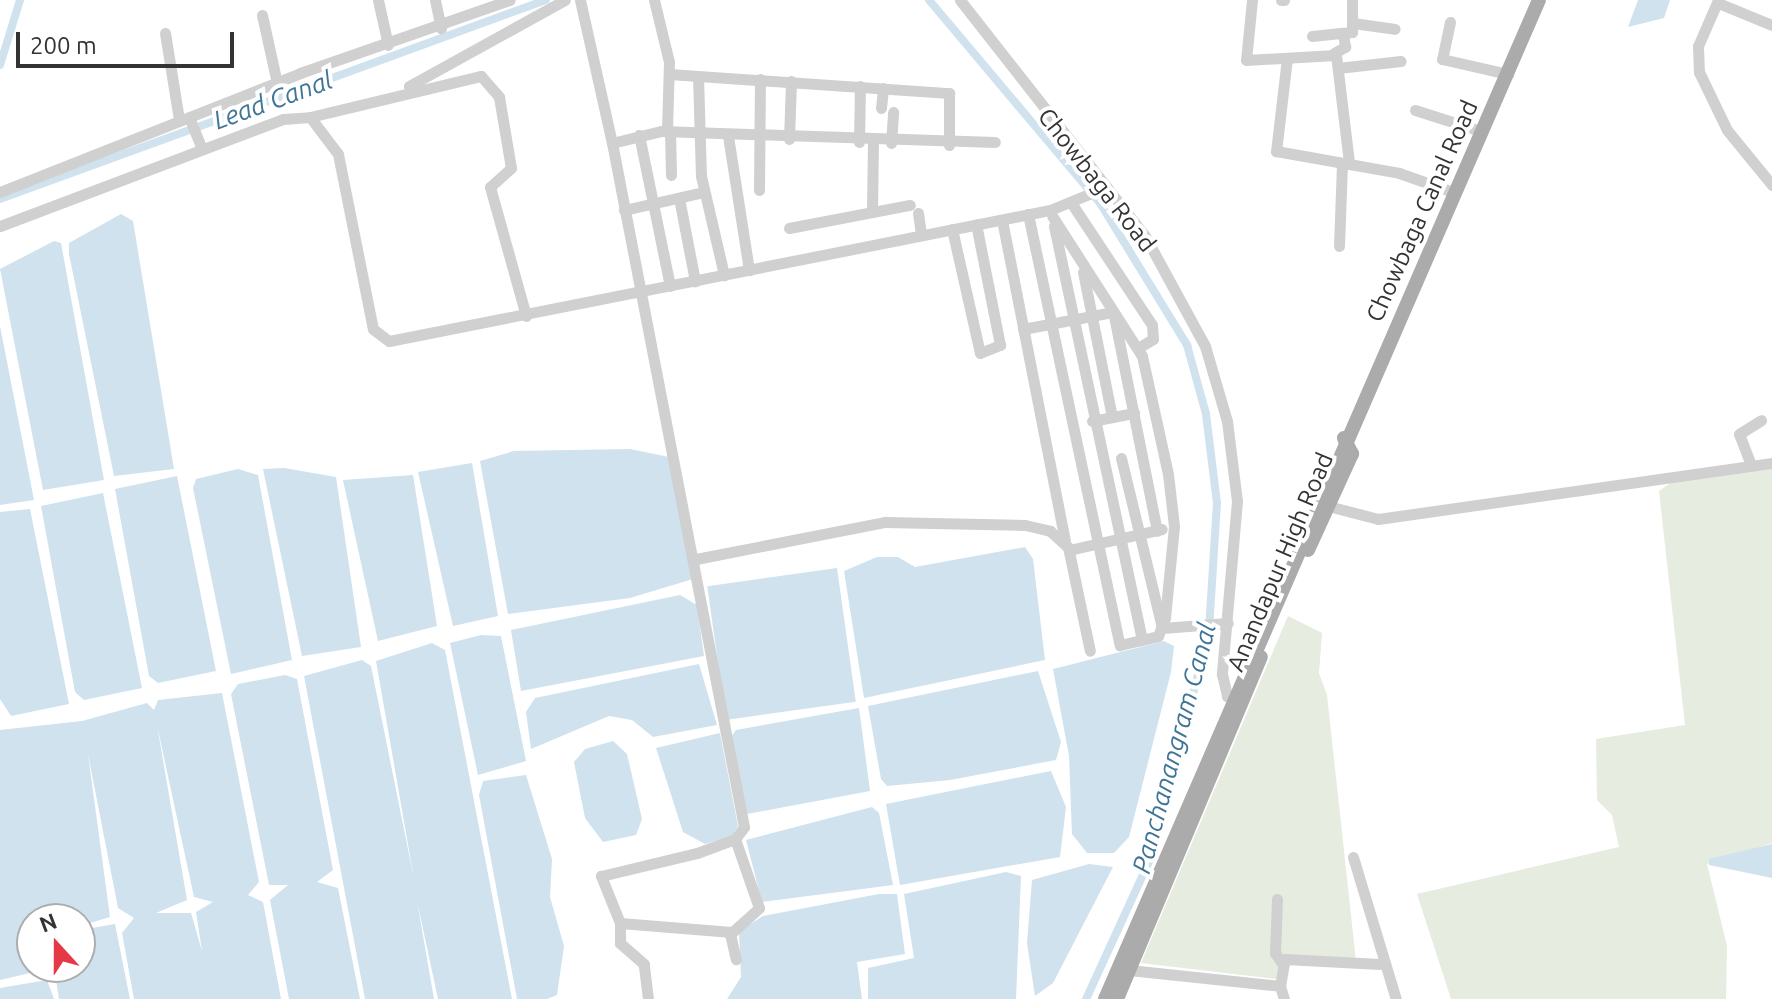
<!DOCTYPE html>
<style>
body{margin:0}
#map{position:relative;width:1772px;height:999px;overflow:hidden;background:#fff;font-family:Ubuntu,sans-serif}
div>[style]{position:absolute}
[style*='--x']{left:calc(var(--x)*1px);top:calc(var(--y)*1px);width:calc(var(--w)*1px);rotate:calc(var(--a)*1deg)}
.green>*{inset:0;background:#e6ecdf}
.water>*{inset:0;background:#cfe2ee;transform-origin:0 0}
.canal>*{height:8px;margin:-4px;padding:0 4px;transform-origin:4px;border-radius:4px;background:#cfe2ee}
.minor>*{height:11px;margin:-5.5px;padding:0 5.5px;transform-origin:5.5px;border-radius:5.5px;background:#d0d0d0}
.major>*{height:14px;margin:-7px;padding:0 7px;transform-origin:7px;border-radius:7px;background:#ababab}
span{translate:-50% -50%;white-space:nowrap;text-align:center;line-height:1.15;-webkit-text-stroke:8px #fff;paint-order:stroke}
.street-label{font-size:24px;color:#333}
.water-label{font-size:26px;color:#3f7597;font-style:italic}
.north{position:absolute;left:16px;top:903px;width:80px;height:80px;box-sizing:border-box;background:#fff;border:2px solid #adadad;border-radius:50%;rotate:339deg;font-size:22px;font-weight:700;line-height:32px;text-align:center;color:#333}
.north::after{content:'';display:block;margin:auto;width:28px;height:36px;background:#e63946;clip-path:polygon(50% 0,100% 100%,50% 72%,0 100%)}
.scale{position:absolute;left:16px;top:32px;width:218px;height:36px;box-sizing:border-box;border:4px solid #333;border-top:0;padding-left:10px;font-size:24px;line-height:28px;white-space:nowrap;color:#333;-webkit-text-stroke:6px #fff;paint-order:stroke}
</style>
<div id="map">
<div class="green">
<i style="clip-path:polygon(1772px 462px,1772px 843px,1707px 864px,1727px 946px,1726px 999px,1451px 999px,1417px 894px,1619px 847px,1612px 815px,1597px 800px,1596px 739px,1685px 725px,1659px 491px,1676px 479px)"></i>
<i style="clip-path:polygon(1288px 616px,1322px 633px,1319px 673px,1327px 695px,1356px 961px,1287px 959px,1284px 980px,1141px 963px)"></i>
</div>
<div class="water">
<i style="clip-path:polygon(1638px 0,1670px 0,1664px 18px,1628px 27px)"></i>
<i style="clip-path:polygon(121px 214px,133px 221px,174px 469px,114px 476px,69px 254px,69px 243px)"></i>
<i style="clip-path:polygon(54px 241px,61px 243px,104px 480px,43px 490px,0 269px)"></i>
<i style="clip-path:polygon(0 326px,34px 500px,0 505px)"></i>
<i style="clip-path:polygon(630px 449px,669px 457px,693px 579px,630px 598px,508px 614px,480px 461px,514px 451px)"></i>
<i style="clip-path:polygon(472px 463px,498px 616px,453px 626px,418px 472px)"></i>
<i style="clip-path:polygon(284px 468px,336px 477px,361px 647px,302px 656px,263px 469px)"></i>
<i style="clip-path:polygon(238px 469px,258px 475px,292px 660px,231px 674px,193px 488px,196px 479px)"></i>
<i style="clip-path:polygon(413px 475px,437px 626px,378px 641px,343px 480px)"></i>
<i style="clip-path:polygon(177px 476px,216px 671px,158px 683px,149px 676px,115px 489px)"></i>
<i style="clip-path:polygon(103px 493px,142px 688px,84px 700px,75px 692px,41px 506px)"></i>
<i style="clip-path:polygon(30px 509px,69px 704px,11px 716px,0 699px,0 512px)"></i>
<i style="clip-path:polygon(1025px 547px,1033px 559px,1045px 660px,864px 698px,844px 571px,877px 557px,898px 557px,915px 567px)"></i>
<i style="left:837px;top:568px;width:135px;height:131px;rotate:82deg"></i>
<i style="clip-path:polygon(680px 595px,697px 605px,704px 656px,521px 691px,511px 630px)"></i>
<i style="clip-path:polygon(481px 635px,501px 636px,526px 761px,478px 775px,450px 643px)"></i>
<i style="clip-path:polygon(1164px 641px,1174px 646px,1171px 672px,1129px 837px,1114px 853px,1087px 853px,1072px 834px,1069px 756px,1053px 669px)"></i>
<i style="clip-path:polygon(432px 643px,445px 650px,512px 999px,438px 999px,417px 901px,434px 999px,365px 999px,304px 676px,362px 660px,371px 666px,414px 879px,376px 661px)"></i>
<i style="clip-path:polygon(699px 664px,717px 725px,653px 737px,632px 720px,609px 716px,531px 749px,526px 712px,535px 698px)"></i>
<i style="clip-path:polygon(1038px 671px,1061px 742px,1056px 760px,950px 780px,887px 786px,881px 779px,868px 706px)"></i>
<i style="clip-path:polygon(285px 675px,297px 679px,333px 870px,317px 882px,338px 888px,360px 999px,289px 999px,270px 900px,288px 885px,269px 885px,231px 694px,238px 684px)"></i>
<i style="clip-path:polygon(evenodd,222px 693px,259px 882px,248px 895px,263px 902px,281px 999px,134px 999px,122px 933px,134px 918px,118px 908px,88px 754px,110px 917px,80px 926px,80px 919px,40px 914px,32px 919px,32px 967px,43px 970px,0 980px,0 730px,82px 721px,147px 703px,154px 710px,158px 700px,222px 693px,157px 725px,194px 897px,213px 902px,196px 912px,202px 951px,191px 913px,156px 913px,187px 900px,157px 725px)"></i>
<i style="clip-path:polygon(859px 708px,870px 791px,747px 814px,731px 737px,736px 730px)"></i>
<i style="clip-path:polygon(720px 733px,738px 826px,732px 836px,705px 844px,683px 832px,656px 748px)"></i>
<i style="clip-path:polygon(613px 741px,627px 754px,642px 819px,636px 835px,603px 842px,585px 818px,574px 762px,585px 749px)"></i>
<i style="clip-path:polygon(1051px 771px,1066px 807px,1060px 857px,900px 885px,886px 804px)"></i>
<i style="clip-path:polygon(526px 775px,552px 859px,550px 897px,564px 946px,557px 995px,547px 999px,517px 999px,479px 795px,483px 781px)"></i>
<i style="clip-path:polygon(872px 807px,879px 813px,893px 885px,762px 902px,746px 840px)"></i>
<i style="clip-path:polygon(1772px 844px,1772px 878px,1709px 865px,1709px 859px)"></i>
<i style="clip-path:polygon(1089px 864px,1113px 867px,1053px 983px,1035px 996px,1027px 943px,1032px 880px)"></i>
<i style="clip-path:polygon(1006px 872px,1021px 876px,1016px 999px,868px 999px,868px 968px,914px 958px,904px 894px)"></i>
<i style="clip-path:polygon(879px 894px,897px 894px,905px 954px,857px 962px,862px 999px,727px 999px,741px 977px,739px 931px,763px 916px)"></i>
<i style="clip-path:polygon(115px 924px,130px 999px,59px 999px,54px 967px,80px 967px,80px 930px)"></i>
<i style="clip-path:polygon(47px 980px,54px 999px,0 999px,0 988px)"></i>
</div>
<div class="canal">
<i style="--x:929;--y:0;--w:265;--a:49.9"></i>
<i style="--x:1100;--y:203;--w:167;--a:58.5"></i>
<i style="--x:1187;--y:345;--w:72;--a:74.6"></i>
<i style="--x:1206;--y:414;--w:90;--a:83"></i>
<i style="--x:1217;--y:503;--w:128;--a:93.6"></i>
<i style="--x:1209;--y:631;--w:231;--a:104.3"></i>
<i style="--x:1152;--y:855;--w:158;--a:114.6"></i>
<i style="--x:0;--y:65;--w:68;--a:-72.9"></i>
<i style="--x:0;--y:199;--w:581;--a:-20.03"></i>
</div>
<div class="minor">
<i style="--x:378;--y:0;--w:46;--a:77.5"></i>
<i style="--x:435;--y:0;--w:29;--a:78"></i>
<i style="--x:580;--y:0;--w:147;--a:77.4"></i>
<i style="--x:654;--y:0;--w:64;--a:76.4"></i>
<i style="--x:669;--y:62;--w:69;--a:91.7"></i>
<i style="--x:960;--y:0;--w:300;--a:51.9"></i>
<i style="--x:1145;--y:236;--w:125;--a:61.4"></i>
<i style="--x:1205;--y:346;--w:78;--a:73.7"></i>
<i style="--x:1227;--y:421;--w:81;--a:82.9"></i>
<i style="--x:1237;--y:501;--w:174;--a:95"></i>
<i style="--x:1222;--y:674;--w:23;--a:77"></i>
<i style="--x:1227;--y:696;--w:14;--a:39"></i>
<i style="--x:1252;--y:0;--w:60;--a:95.7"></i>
<i style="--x:1246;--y:60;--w:90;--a:-3.2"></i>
<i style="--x:1336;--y:55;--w:109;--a:83.1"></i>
<i style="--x:1281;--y:0;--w:3;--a:0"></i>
<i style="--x:1718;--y:0;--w:50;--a:113.5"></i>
<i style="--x:1698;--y:46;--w:26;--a:88"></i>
<i style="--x:1699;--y:72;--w:64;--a:64.2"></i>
<i style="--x:1727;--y:130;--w:71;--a:50.7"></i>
<i style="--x:1718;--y:3;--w:58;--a:22.2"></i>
<i style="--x:262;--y:15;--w:70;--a:77.6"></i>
<i style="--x:1450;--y:22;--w:38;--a:102"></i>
<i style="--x:1442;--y:59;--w:68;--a:12.8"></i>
<i style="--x:1353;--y:23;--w:42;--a:8.1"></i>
<i style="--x:165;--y:33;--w:87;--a:80.8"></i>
<i style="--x:1312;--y:36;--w:31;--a:-6"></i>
<i style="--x:1334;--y:53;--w:13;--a:-29"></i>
<i style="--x:1345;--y:47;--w:14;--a:-98"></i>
<i style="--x:1343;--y:33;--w:9;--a:-6"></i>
<i style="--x:1352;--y:32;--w:32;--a:-90"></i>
<i style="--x:1287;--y:58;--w:94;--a:96.7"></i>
<i style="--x:1276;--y:151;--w:125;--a:10.1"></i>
<i style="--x:1399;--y:173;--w:57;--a:19.4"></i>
<i style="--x:1338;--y:68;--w:63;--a:-6.3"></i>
<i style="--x:669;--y:74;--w:281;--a:3.9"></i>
<i style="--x:949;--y:93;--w:52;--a:90"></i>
<i style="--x:698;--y:76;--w:100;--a:88.3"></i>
<i style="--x:701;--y:176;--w:102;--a:76.9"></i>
<i style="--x:409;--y:86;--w:178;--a:-28.9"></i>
<i style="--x:881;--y:108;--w:20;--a:-84"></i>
<i style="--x:1415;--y:110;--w:69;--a:17.7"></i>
<i style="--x:189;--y:117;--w:35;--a:68"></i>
<i style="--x:310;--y:117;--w:176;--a:-13.5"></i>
<i style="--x:481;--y:76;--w:28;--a:49"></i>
<i style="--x:499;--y:97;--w:72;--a:80.4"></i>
<i style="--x:511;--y:168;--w:28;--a:138"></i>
<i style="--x:490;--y:187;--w:134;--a:74.4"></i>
<i style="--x:670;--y:131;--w:44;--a:88.7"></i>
<i style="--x:639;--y:135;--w:154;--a:78.4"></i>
<i style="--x:728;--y:136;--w:136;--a:81.1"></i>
<i style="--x:789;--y:139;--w:58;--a:-88"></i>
<i style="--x:859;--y:142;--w:56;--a:-89"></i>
<i style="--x:891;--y:143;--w:31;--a:-86"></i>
<i style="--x:759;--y:190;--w:111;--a:-89.5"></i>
<i style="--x:0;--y:192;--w:323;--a:-21.6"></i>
<i style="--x:300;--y:73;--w:222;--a:-19.2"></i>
<i style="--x:679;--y:198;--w:85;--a:79.1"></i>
<i style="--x:1072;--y:204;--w:145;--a:56.5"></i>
<i style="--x:1152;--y:325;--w:14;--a:86"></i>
<i style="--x:1153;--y:339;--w:17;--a:149"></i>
<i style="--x:624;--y:210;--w:81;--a:-12.8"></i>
<i style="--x:872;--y:212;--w:70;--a:-89.2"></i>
<i style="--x:918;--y:213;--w:22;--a:82"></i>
<i style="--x:1028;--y:214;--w:441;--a:78"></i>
<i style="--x:1120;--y:645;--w:39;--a:-13"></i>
<i style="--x:1158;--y:636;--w:19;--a:-69"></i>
<i style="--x:1165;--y:618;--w:92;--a:-84.4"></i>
<i style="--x:1174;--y:526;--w:52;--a:-96.6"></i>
<i style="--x:1168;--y:474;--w:121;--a:-102.4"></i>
<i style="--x:1142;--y:356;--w:166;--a:-122.7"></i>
<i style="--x:1002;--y:220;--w:327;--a:78.9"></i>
<i style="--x:0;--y:226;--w:303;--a:-20.7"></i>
<i style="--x:283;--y:119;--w:27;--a:-4"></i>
<i style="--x:310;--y:117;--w:46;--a:52.9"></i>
<i style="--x:338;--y:154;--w:178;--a:78.7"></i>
<i style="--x:373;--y:329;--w:20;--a:37"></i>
<i style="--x:389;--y:341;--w:674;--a:-11.21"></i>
<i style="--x:1050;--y:210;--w:61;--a:-22.3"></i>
<i style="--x:1054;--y:226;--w:423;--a:78"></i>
<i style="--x:789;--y:228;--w:123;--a:-10.8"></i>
<i style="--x:952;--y:229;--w:127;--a:77.3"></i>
<i style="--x:980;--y:353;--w:22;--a:-22"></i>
<i style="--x:1000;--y:345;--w:123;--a:-101.2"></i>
<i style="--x:1339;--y:246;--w:83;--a:-87.9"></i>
<i style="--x:1083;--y:272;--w:148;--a:78.7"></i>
<i style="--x:1114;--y:316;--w:219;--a:78.7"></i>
<i style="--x:1023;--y:329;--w:92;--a:-10.7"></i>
<i style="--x:1092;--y:421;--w:43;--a:-10.8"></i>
<i style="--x:1121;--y:458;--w:175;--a:76.4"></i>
<i style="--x:1162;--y:628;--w:66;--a:-4.3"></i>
<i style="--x:1751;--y:465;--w:33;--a:-111"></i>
<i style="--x:1739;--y:434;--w:26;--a:-32"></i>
<i style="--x:1324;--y:505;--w:56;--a:14.5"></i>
<i style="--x:1378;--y:519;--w:398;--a:-8.1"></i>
<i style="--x:1069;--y:550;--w:95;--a:-12.7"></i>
<i style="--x:696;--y:559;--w:193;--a:-11.1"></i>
<i style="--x:885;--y:522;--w:140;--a:1.2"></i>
<i style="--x:1025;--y:525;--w:26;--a:13"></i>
<i style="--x:1050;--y:531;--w:24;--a:42"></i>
<i style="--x:1068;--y:547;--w:106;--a:78.1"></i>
<i style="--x:735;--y:839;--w:73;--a:70.8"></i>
<i style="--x:759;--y:908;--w:39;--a:138"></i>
<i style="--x:730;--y:934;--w:26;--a:77"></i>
<i style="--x:1353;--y:857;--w:148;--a:73.2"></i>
<i style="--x:1277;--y:899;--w:54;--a:92.1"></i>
<i style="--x:1275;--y:953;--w:12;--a:55"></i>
<i style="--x:620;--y:923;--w:112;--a:4.6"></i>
<i style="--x:1129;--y:970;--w:152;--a:6"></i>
<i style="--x:1280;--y:986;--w:14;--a:73"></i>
<i style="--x:1280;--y:986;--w:27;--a:-80"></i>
<i style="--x:1285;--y:959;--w:95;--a:3"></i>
<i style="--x:648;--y:999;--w:35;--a:-97"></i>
<i style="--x:644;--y:964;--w:32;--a:-139"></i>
<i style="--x:620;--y:943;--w:20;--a:-90"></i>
<i style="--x:620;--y:923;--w:51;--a:-112"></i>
<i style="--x:601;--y:876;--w:99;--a:-13.5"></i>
<i style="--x:697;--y:853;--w:40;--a:-20.2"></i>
<i style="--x:735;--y:839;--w:15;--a:-53"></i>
<i style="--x:744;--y:827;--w:697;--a:-100.92"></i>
<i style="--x:612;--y:143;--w:50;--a:-13.8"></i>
<i style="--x:661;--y:131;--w:334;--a:1.9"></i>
</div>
<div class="major">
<i style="--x:1308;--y:550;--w:106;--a:-65.4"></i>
<i style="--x:1352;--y:454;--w:18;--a:-117"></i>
<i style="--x:1105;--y:999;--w:1089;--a:-66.52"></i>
<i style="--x:1117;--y:999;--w:371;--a:-67.2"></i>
</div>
<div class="street-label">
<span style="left:1097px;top:180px;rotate:52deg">Chowbaga Road</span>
<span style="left:1422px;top:211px;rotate:-66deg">Chowbaga Canal Road</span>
<span style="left:1280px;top:562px;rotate:-67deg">Anandapur High Road</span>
</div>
<div class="water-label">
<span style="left:273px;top:100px;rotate:-20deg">Lead Canal</span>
<span style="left:1174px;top:748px;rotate:-75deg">Panchanangram Canal</span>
</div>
<div class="north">N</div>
<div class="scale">200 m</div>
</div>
